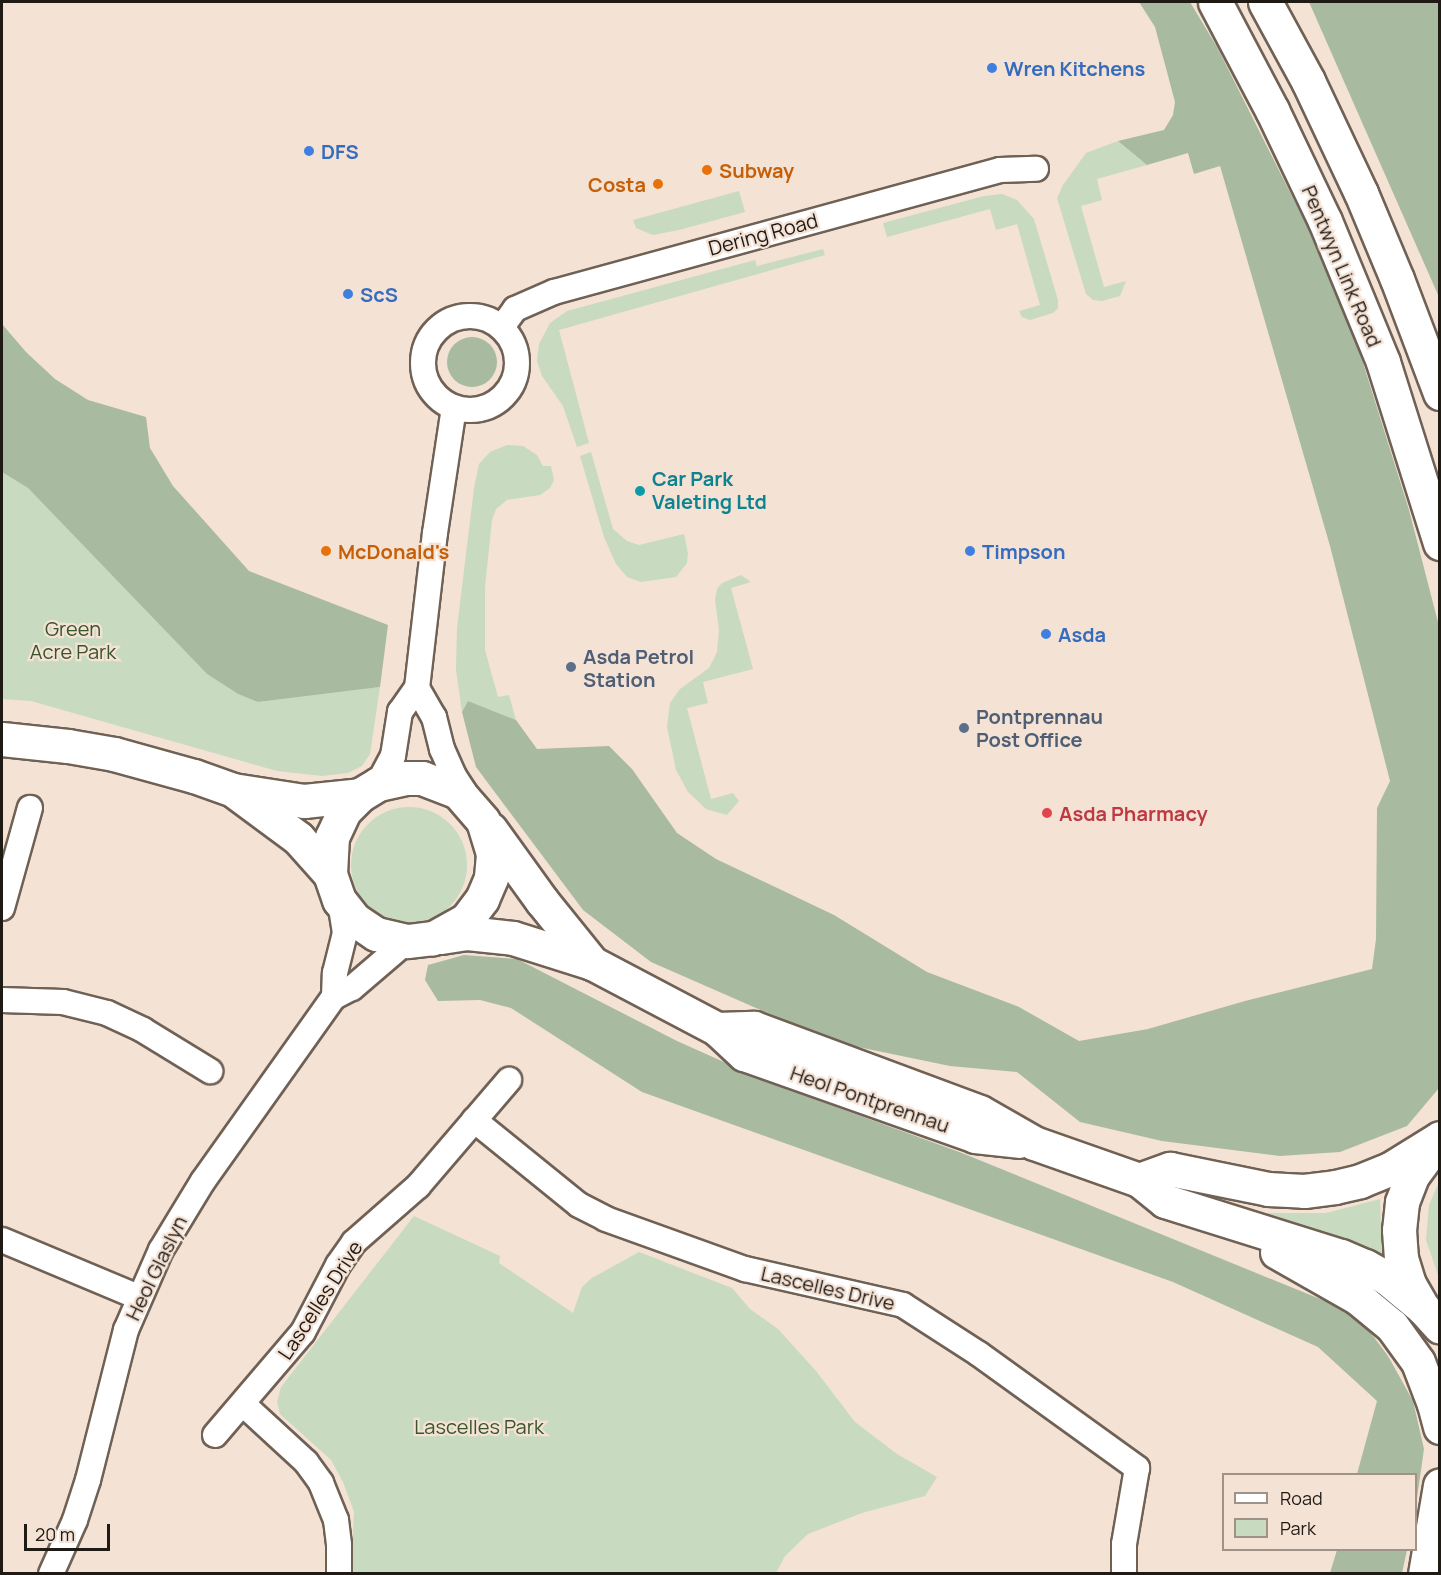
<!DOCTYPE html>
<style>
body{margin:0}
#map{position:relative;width:1441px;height:1575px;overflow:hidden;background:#f4e2d5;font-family:Manrope,sans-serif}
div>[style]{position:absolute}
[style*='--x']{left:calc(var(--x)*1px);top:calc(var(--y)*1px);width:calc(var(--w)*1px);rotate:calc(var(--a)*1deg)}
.green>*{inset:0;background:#c8dac0}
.round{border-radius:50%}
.forest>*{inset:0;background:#a8baa0}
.roads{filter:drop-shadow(2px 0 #706155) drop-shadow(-2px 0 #706155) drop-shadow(0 2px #706155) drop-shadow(0 -2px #706155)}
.street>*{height:24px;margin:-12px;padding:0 12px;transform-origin:12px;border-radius:12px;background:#fff}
.street>.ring{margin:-12px;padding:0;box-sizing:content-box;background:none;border:24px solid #fff;border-radius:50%}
.secondary>*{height:33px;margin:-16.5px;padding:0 16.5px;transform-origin:16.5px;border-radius:16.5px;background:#fff}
.primary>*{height:33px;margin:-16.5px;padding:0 16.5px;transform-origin:16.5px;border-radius:16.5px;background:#fff}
.dots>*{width:16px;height:16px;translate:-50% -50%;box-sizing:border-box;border:3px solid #f4e2d5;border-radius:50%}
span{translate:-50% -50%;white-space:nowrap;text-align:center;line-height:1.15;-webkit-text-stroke:4.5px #f4e2d5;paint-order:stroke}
.shop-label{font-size:20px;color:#366cbe;font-weight:700}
.left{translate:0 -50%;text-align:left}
.food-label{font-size:20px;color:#c56008;font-weight:700}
.right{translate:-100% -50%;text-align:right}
.street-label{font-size:20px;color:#201a15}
.culture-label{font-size:20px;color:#0d838f;font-weight:700}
.park-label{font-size:20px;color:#39542b}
.service-label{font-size:20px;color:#4e5e75;font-weight:700}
.health-label{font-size:20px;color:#be3a42;font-weight:700}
.frame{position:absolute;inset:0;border:3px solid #201a15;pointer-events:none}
.legend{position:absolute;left:1222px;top:1473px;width:195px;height:78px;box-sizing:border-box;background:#f4e2d5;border:2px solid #9f9288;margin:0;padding:8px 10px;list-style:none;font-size:18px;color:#201a15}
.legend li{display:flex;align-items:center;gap:12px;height:30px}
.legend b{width:30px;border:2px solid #9f9288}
.scale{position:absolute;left:24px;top:1524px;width:86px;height:27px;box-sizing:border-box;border:3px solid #201a15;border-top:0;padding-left:8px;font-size:18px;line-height:21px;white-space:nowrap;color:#201a15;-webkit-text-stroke:4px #f4e2d5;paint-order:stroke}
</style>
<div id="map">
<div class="green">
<i style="clip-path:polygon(1118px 141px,1147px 165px,1097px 179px,1102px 200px,1081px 206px,1104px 287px,1126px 281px,1120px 296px,1102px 301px,1093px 300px,1086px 294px,1057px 198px,1063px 185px,1086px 153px)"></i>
<i style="clip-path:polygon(739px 191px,745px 212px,679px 230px,653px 235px,636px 228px,633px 220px)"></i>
<i style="clip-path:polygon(1002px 194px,1017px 200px,1034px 219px,1058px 300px,1058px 308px,1053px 313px,1030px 320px,1022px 317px,1019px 311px,1040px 305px,1017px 224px,996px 230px,990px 209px,887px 237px,883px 223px,984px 196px)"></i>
<i style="clip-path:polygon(823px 249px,825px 255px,559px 330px,589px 443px,577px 447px,563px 406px,542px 376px,537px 361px,539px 344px,550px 323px,567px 311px,755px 260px,757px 266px)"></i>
<i style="clip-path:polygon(507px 445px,523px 446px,537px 455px,543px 466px,551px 466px,554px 480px,550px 488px,540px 495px,507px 500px,496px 509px,492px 520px,485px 587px,485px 650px,498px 697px,509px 695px,516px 720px,468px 701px,462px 712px,456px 670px,457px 628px,474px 488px,479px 464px,490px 452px)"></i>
<i style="clip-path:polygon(591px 452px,613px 529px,627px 541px,639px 545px,684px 534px,688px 553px,687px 563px,676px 577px,641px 582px,627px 577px,616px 564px,604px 537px,580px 456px)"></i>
<i style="clip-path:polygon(2px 472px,28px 488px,207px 674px,238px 694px,258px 702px,380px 687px,370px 754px,362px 766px,348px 773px,322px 776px,277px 771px,31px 701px,2px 699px)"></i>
<i style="clip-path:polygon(741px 575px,751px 582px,731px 588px,753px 669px,703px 682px,708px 703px,687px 708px,711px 799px,733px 793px,739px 801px,727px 815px,706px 809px,688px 792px,676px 770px,667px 727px,670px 703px,680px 689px,709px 668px,717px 652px,719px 630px,715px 600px,717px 589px,722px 583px)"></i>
<i class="round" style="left:351px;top:807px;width:116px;height:116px"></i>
<i style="clip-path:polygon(1439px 1182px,1439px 1278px,1426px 1240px,1429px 1205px)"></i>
<i style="clip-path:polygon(1380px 1199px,1382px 1257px,1228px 1207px,1265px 1213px,1326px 1213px)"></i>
<i style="clip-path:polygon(414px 1216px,500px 1256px,499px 1263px,573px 1313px,582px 1287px,592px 1278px,639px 1252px,732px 1288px,750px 1309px,778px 1329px,816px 1371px,855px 1422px,897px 1454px,937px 1477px,925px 1496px,862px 1513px,808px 1534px,785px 1556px,776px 1573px,351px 1573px,354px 1512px,343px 1482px,331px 1460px,280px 1414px,277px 1402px,281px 1387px)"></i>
</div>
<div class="forest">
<i style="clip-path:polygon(1139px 2px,1190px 2px,1217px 47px,1306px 224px,1359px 350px,1409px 510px,1440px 630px,1439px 1088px,1407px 1126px,1340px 1152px,1280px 1156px,1162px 1141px,1080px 1122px,1017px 1072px,950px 1066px,834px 1042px,651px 962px,583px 910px,476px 767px,462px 712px,468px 701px,516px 720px,537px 749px,609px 746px,632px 769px,677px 833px,716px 859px,834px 915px,927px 972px,1019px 1007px,1079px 1041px,1148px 1029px,1245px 1001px,1372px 969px,1376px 939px,1377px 808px,1390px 781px,1330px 546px,1220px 166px,1194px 174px,1188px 153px,1147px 165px,1118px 141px,1164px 130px,1173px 115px,1175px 102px,1155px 27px)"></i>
<i style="clip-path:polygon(1309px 2px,1439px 2px,1439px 297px)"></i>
<i style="clip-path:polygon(2px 324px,26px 352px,55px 379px,88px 400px,146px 417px,150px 448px,173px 486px,249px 571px,388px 625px,380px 687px,258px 702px,238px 694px,207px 674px,28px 488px,2px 472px)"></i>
<i class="round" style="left:447px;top:337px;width:50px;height:50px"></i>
<i style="clip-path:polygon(464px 955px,517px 959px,677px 1041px,773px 1084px,962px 1153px,1325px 1301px,1364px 1324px,1388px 1356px,1413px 1401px,1424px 1449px,1416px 1505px,1416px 1474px,1357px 1474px,1377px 1401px,1318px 1347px,1173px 1282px,642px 1092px,511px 1008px,480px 1000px,438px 1001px,425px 980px,428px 965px)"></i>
<i style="clip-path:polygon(1337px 1550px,1407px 1550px,1402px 1573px,1330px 1573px)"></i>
</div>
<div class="roads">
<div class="street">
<i class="ring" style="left:423px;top:316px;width:70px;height:70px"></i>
<i style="--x:502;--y:327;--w:22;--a:-54"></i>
<i style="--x:515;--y:309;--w:43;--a:-23.6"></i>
<i style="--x:554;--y:292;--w:462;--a:-15.3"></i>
<i style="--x:1000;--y:170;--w:36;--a:-2"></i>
<i style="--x:417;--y:688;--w:34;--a:60"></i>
<i style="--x:434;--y:717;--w:33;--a:76"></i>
<i style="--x:442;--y:749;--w:30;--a:66"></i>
<i style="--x:454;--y:776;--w:27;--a:57"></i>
<i style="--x:378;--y:784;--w:32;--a:-62"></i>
<i style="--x:393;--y:756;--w:45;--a:-81"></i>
<i style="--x:400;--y:712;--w:29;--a:-55"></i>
<i style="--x:417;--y:688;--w:156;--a:-83.4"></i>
<i style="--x:435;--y:533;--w:127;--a:-81.4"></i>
<i style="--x:2;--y:908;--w:104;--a:-74.4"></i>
<i style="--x:334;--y:997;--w:24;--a:-88"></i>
<i style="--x:335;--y:973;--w:41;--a:-76"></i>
<i style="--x:345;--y:933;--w:31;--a:-99"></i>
<i style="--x:2;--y:1000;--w:61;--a:1.9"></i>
<i style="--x:63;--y:1002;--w:45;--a:14"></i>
<i style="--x:107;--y:1013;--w:40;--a:25"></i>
<i style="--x:143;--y:1030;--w:79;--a:31.5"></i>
<i style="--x:474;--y:1120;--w:135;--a:39"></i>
<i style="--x:579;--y:1205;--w:30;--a:27"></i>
<i style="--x:606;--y:1219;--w:148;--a:19.8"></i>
<i style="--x:745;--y:1269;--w:162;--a:12.8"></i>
<i style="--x:903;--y:1305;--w:90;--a:32.8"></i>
<i style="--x:979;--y:1354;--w:195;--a:35.8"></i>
<i style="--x:1137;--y:1468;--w:77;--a:99.7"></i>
<i style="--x:1124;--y:1544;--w:30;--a:90"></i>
<i style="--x:2;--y:1240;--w:147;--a:22.7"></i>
<i style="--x:243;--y:1404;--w:86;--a:42.6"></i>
<i style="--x:306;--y:1462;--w:26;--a:54"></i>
<i style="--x:321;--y:1483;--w:40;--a:68"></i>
<i style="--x:336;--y:1520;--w:25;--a:83"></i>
<i style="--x:339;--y:1545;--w:29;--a:90"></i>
<i style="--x:215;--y:1435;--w:135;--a:-49.5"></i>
<i style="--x:303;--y:1332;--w:76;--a:-62.4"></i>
<i style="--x:338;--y:1265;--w:28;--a:-55"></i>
<i style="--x:354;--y:1242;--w:85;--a:-41.2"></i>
<i style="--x:418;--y:1186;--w:140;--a:-49.4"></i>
<i style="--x:51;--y:1574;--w:59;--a:-66"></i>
<i style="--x:75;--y:1520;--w:42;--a:-72"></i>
<i style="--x:88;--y:1480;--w:155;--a:-75.8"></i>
<i style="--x:126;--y:1330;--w:87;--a:-66.4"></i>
<i style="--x:161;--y:1250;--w:81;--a:-58.7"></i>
<i style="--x:203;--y:1181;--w:226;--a:-54.6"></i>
<i style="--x:334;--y:997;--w:20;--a:-27"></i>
<i style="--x:352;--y:988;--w:72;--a:-40.5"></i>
</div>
<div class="secondary">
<i style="--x:2;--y:739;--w:66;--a:6.1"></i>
<i style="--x:68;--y:746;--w:47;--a:9.9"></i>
<i style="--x:114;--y:754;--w:83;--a:15.4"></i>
<i style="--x:194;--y:776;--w:41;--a:19.7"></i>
<i style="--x:233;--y:790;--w:72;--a:8.8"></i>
<i style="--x:304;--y:801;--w:56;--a:-6.1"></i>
<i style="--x:360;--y:795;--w:21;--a:-31"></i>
<i style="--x:378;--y:784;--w:29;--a:-12"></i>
<i style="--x:406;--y:778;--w:16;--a:0"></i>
<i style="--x:422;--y:778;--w:39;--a:21"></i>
<i style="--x:458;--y:792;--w:38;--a:49"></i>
<i style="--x:483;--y:821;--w:34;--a:73"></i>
<i style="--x:493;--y:854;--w:24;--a:95"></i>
<i style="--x:491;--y:878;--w:23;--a:113"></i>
<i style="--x:482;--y:899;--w:26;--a:127"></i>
<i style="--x:466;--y:920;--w:38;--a:151"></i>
<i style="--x:433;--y:938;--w:26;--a:173"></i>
<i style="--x:407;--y:941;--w:32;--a:-167"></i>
<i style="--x:376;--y:934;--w:27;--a:-146"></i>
<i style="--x:354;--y:919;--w:24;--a:-128"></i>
<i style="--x:339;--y:900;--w:28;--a:-109"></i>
<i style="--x:330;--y:874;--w:37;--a:-87"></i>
<i style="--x:332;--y:837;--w:29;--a:-65"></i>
<i style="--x:344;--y:811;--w:23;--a:-45"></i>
<i style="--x:237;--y:793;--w:76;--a:36.4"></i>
<i style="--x:298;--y:838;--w:48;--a:48.4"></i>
<i style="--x:490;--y:829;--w:89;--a:54.2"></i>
<i style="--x:542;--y:901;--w:80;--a:51.1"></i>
<i style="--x:441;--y:937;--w:26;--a:-9"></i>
<i style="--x:467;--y:933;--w:46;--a:6.2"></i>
<i style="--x:513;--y:938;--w:83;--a:17.6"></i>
<i style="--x:592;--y:963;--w:141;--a:27.8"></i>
<i style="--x:717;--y:1029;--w:37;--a:43"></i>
<i style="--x:744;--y:1054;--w:245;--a:19.5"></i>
<i style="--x:975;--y:1136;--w:44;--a:6.5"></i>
<i style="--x:717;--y:1029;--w:37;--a:-2"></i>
<i style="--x:754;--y:1028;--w:241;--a:20.4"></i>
<i style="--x:980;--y:1112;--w:62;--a:29.9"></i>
<i style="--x:1034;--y:1143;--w:111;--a:19.4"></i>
<i style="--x:1139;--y:1180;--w:33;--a:39"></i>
<i style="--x:1165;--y:1201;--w:184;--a:17.4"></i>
<i style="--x:1341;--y:1256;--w:26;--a:23"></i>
<i style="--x:1365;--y:1266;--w:25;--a:29"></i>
<i style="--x:1387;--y:1278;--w:47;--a:39.8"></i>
<i style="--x:1139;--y:1180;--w:33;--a:-20"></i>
<i style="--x:1170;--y:1169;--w:100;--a:11.5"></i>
<i style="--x:1268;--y:1189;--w:36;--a:3"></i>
<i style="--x:1304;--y:1191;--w:31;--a:-7"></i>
<i style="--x:1335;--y:1187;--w:26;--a:-13"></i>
<i style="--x:1360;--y:1181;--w:32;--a:-22"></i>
<i style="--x:1390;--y:1169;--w:55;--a:-31.7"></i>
<i style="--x:1277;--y:1252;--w:93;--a:29.6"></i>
<i style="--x:1358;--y:1298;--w:44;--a:39.5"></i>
<i style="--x:1392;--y:1326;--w:44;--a:54.2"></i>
<i style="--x:1418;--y:1362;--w:45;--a:69.1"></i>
<i style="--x:1434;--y:1404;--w:24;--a:75"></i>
<i style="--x:1425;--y:1574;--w:90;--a:-80.4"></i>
</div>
<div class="primary">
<i style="--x:1215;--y:2;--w:122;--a:62.2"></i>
<i style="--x:1272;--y:110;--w:123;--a:64.5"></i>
<i style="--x:1325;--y:221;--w:152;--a:67.6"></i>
<i style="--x:1383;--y:362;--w:190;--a:72.5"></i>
<i style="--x:1265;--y:2;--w:90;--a:61.4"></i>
<i style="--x:1308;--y:81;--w:124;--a:64.7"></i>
<i style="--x:1361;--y:193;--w:93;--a:67.3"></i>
<i style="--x:1397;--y:279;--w:122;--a:69.3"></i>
<i style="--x:1440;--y:1138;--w:47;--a:126.4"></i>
<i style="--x:1412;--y:1176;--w:28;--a:111"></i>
<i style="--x:1402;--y:1202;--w:28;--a:96"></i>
<i style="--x:1399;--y:1230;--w:28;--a:86"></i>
<i style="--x:1401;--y:1258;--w:27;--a:73"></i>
<i style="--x:1409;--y:1284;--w:28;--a:60"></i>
<i style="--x:1423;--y:1308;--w:25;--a:48"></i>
</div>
</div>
<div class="dots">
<i style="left:992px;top:68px;background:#3f7fe0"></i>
<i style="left:309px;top:151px;background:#3f7fe0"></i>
<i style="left:707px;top:170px;background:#e8710a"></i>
<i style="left:658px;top:184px;background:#e8710a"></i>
<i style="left:348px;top:294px;background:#3f7fe0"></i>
<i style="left:640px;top:491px;background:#0f9aa8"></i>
<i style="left:326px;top:551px;background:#e8710a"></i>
<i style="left:970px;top:551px;background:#3f7fe0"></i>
<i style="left:1046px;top:634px;background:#3f7fe0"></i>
<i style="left:571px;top:667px;background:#5c6f8a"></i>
<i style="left:964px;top:728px;background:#5c6f8a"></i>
<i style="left:1047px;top:813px;background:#e0444e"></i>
</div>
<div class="shop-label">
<span class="left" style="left:1004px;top:68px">Wren Kitchens</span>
<span class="left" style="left:321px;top:151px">DFS</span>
<span class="left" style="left:360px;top:294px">ScS</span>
<span class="left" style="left:982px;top:551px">Timpson</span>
<span class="left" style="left:1058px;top:634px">Asda</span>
</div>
<div class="food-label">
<span class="left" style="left:719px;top:170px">Subway</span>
<span class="right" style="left:646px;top:184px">Costa</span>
<span class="left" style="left:338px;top:551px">McDonald's</span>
</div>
<div class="street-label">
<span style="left:763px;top:234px;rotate:-15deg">Dering Road</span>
<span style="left:1342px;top:266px;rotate:67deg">Pentwyn Link Road</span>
<span style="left:870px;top:1099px;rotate:19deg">Heol Pontprennau</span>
<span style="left:156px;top:1268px;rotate:-64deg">Heol Glaslyn</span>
<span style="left:828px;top:1288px;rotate:13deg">Lascelles Drive</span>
<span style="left:320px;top:1300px;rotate:-57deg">Lascelles Drive</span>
</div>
<div class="culture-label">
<span class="left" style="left:652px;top:490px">Car Park<br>Valeting Ltd</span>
</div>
<div class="park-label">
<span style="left:73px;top:640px">Green<br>Acre Park</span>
<span style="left:479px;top:1426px">Lascelles Park</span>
</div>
<div class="service-label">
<span class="left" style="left:583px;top:668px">Asda Petrol<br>Station</span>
<span class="left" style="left:976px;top:728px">Pontprennau<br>Post Office</span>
</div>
<div class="health-label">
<span class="left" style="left:1059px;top:813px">Asda Pharmacy</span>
</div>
<div class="frame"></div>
<ul class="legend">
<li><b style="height:8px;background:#fff"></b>Road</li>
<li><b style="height:16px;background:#c8dac0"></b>Park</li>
</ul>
<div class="scale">20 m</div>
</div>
